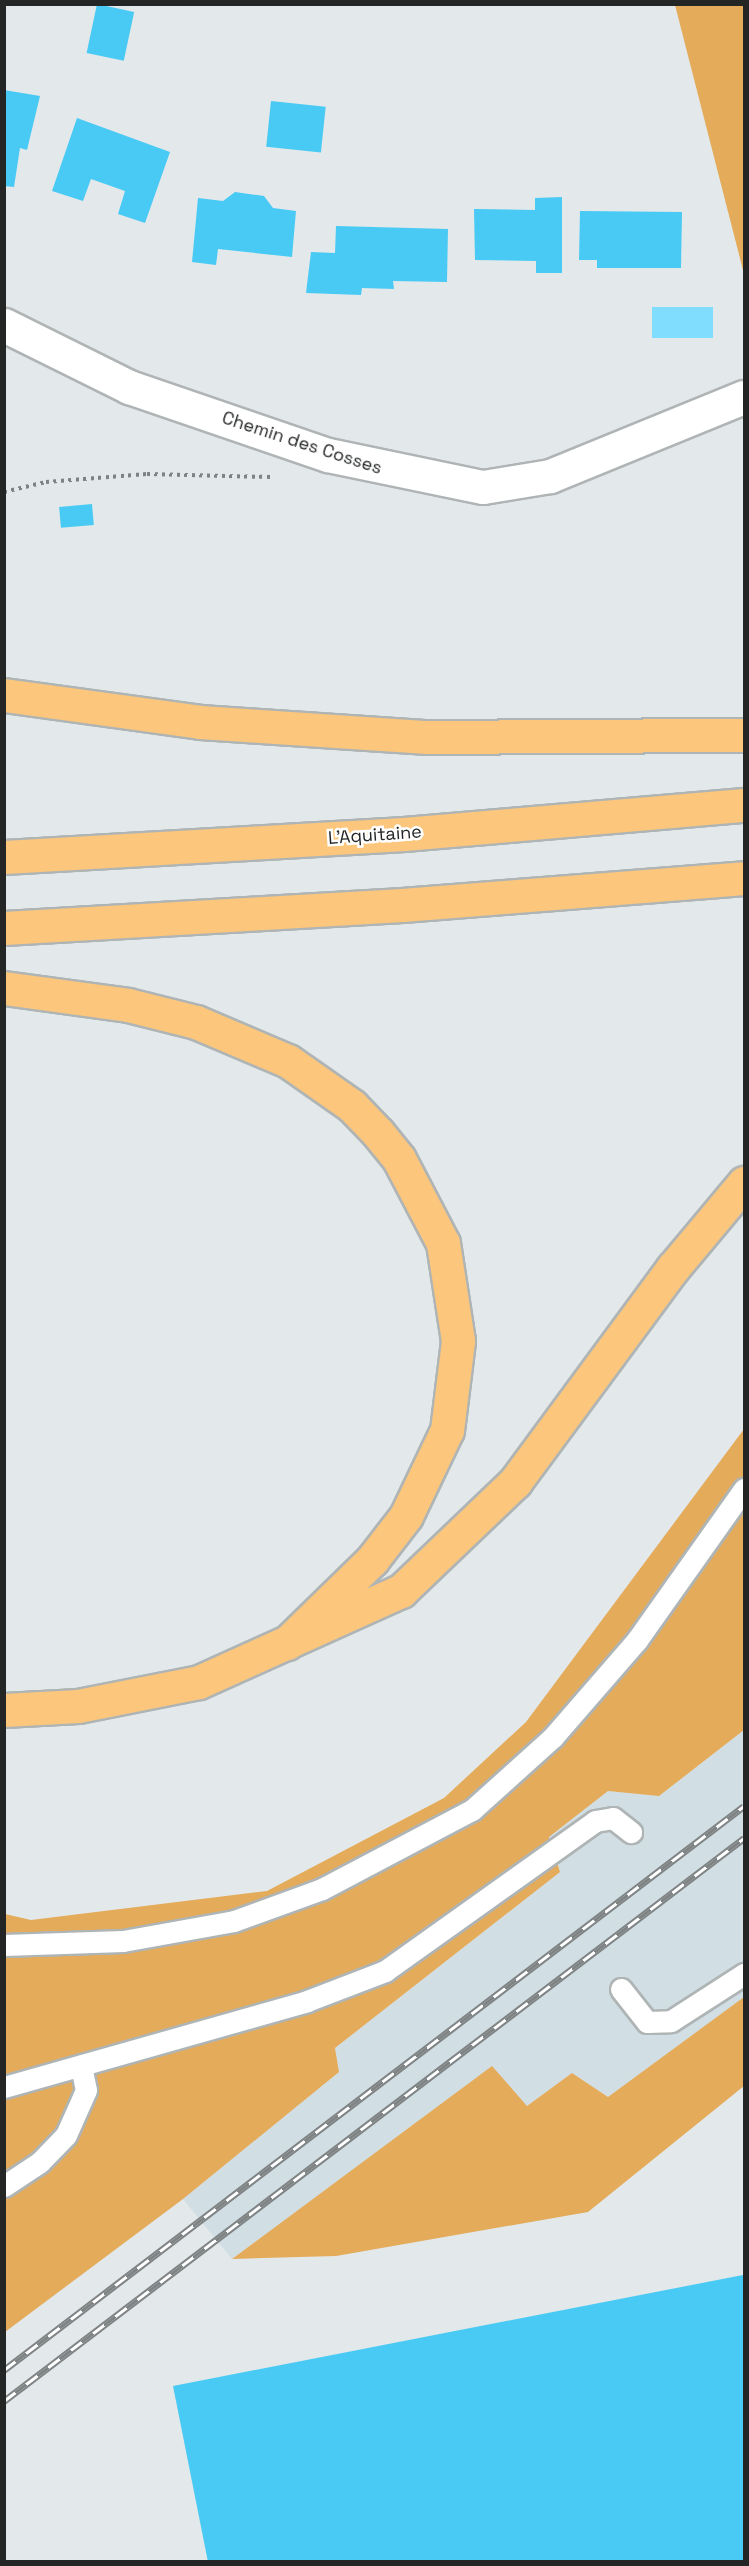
<!DOCTYPE html>
<style>
body{margin:0}
#map{position:relative;width:749px;height:2566px;overflow:hidden;background:#e3e8ea;font-family:"Space Grotesk",sans-serif}
div>[style]{position:absolute}
[style*='--x']{left:calc(var(--x)*1px);top:calc(var(--y)*1px);width:calc(var(--w)*1px);rotate:calc(var(--a)*1deg)}
.built>*{inset:0;background:#d1dee4}
.green>*{inset:0;background:#e3ab5a}
.water>*{inset:0;background:#80ddfe;transform-origin:0 0}
.building>*{inset:0;background:#49caf4;transform-origin:0 0}
.path>*{height:4px;margin-top:-2px;transform-origin:0;background:repeating-linear-gradient(90deg,#7f8283 0 3px,transparent 0 7.5px)}
.roads{filter:drop-shadow(2px 0 #afb4b5) drop-shadow(-2px 0 #afb4b5) drop-shadow(0 2px #afb4b5) drop-shadow(0 -2px #afb4b5)}
.service>*{height:21px;margin:-10.5px;padding:0 10.5px;transform-origin:10.5px;border-radius:10.5px;background:#fff}
.minor>*{height:33px;margin:-16.5px;padding:0 16.5px;transform-origin:16.5px;border-radius:16.5px;background:#fff}
.motorway>*{height:33px;margin:-16.5px;padding:0 16.5px;transform-origin:16.5px;border-radius:16.5px;background:#fcc67c}
.rail>*{height:7px;margin-top:-3.5px;transform-origin:0;background:repeating-linear-gradient(90deg,#fff 0 14px,#7f8384 0 28px);box-sizing:border-box;border-block:2px solid #7f8384}
span{translate:-50% -50%;white-space:nowrap;text-align:center;line-height:1.15;-webkit-text-stroke:5px #fff;paint-order:stroke}
.street-label{font-size:18px;color:#242626}
.frame{position:absolute;inset:0;border:6px solid #242626;pointer-events:none}
</style>
<div id="map">
<div class="built">
<i style="clip-path:polygon(744px 1730px,744px 1997px,608px 2097px,572px 2073px,527px 2106px,491px 2067px,232px 2259px,183px 2199px,339px 2072px,335px 2048px,560px 1872px,549px 1837px,608px 1791px,659px 1796px)"></i>
</div>
<div class="green">
<i style="clip-path:polygon(675px 5px,744px 5px,744px 274px)"></i>
<i style="clip-path:polygon(744px 1429px,744px 1730px,659px 1796px,608px 1791px,549px 1837px,560px 1872px,335px 2048px,339px 2072px,183px 2199px,5px 2332px,5px 1914px,31px 1920px,267px 1891px,444px 1798px,526px 1722px)"></i>
<i style="clip-path:polygon(744px 1997px,744px 2086px,588px 2212px,336px 2256px,232px 2259px,492px 2066px,527px 2106px,572px 2073px,608px 2097px)"></i>
</div>
<div class="water">
<i style="left:713px;top:307px;width:31px;height:61px;rotate:90deg"></i>
</div>
<div class="building">
<i style="left:97px;top:4px;width:38px;height:50px;rotate:12deg"></i>
<i style="clip-path:polygon(4px 90px,40px 96px,27px 150px,20px 148px,14px 187px,4px 186px)"></i>
<i style="left:271px;top:101px;width:55px;height:46px;rotate:6deg"></i>
<i style="clip-path:polygon(77px 118px,170px 152px,145px 223px,118px 214px,125px 191px,91px 179px,83px 201px,52px 191px)"></i>
<i style="clip-path:polygon(235px 192px,264px 196px,273px 208px,296px 211px,292px 257px,218px 249px,216px 265px,192px 262px,198px 198px,223px 201px)"></i>
<i style="clip-path:polygon(562px 197px,562px 273px,536px 273px,536px 261px,475px 260px,474px 209px,535px 210px,535px 198px)"></i>
<i style="clip-path:polygon(580px 211px,682px 212px,681px 268px,597px 268px,597px 260px,579px 260px)"></i>
<i style="clip-path:polygon(336px 226px,448px 229px,447px 282px,393px 281px,394px 289px,362px 288px,361px 295px,306px 293px,311px 252px,335px 253px)"></i>
<i style="left:92px;top:504px;width:21px;height:33px;rotate:85deg"></i>
<i style="clip-path:polygon(743px 2275px,744px 2562px,208px 2562px,173px 2386px)"></i>
</div>
<div class="path">
<i style="--x:4;--y:492;--w:43;--a:-13.4"></i>
<i style="--x:46;--y:482;--w:101;--a:-4.5"></i>
<i style="--x:147;--y:474;--w:124;--a:1.4"></i>
</div>
<div class="roads">
<div class="service">
<i style="--x:4;--y:1945;--w:119;--a:-1.9"></i>
<i style="--x:123;--y:1941;--w:113;--a:-10.2"></i>
<i style="--x:234;--y:1921;--w:94;--a:-20"></i>
<i style="--x:322;--y:1889;--w:170;--a:-27.8"></i>
<i style="--x:472;--y:1810;--w:109;--a:-42"></i>
<i style="--x:553;--y:1737;--w:128;--a:-49.1"></i>
<i style="--x:637;--y:1640;--w:185;--a:-54.7"></i>
<i style="--x:621;--y:1989;--w:42;--a:51.8"></i>
<i style="--x:647;--y:2022;--w:24;--a:-2"></i>
<i style="--x:671;--y:2021;--w:87;--a:-32.8"></i>
<i style="--x:4;--y:2087;--w:315;--a:-15.8"></i>
<i style="--x:307;--y:2001;--w:84;--a:-21"></i>
<i style="--x:385;--y:1971;--w:258;--a:-35.5"></i>
<i style="--x:595;--y:1821;--w:18;--a:-9"></i>
<i style="--x:613;--y:1818;--w:23;--a:38"></i>
<i style="--x:4;--y:2186;--w:43;--a:-33.7"></i>
<i style="--x:40;--y:2162;--w:37;--a:-46"></i>
<i style="--x:66;--y:2135;--w:49;--a:-66"></i>
<i style="--x:86;--y:2090;--w:25;--a:-102"></i>
</div>
<div class="minor">
<i style="--x:4;--y:325;--w:140;--a:26.4"></i>
<i style="--x:129;--y:387;--w:210;--a:18.9"></i>
<i style="--x:328;--y:455;--w:158;--a:11.7"></i>
<i style="--x:483;--y:487;--w:68;--a:-9.3"></i>
<i style="--x:550;--y:476;--w:209;--a:-22.2"></i>
</div>
<div class="motorway">
<i style="--x:4;--y:695;--w:198;--a:7.8"></i>
<i style="--x:200;--y:722;--w:228;--a:3.8"></i>
<i style="--x:428;--y:737;--w:316;--a:-0.4"></i>
<i style="--x:4;--y:857;--w:401;--a:-3.3"></i>
<i style="--x:404;--y:834;--w:341;--a:-4.9"></i>
<i style="--x:4;--y:928;--w:399;--a:-3.3"></i>
<i style="--x:402;--y:905;--w:343;--a:-4.5"></i>
<i style="--x:4;--y:988;--w:125;--a:7.8"></i>
<i style="--x:128;--y:1005;--w:70;--a:14"></i>
<i style="--x:196;--y:1022;--w:100;--a:23"></i>
<i style="--x:288;--y:1061;--w:78;--a:35.1"></i>
<i style="--x:352;--y:1106;--w:37;--a:46"></i>
<i style="--x:378;--y:1133;--w:33;--a:51"></i>
<i style="--x:399;--y:1159;--w:95;--a:62.4"></i>
<i style="--x:443;--y:1243;--w:99;--a:81.3"></i>
<i style="--x:458;--y:1341;--w:90;--a:97"></i>
<i style="--x:447;--y:1430;--w:95;--a:115.5"></i>
<i style="--x:406;--y:1516;--w:56;--a:127.7"></i>
<i style="--x:372;--y:1560;--w:119;--a:135.7"></i>
<i style="--x:4;--y:1710;--w:74;--a:-3.1"></i>
<i style="--x:78;--y:1706;--w:123;--a:-11.2"></i>
<i style="--x:199;--y:1682;--w:222;--a:-24.3"></i>
<i style="--x:401;--y:1591;--w:158;--a:-43.7"></i>
<i style="--x:515;--y:1482;--w:266;--a:-53.6"></i>
<i style="--x:673;--y:1268;--w:111;--a:-50.1"></i>
</div>
</div>
<div class="rail">
<i style="--x:4;--y:2370;--w:930;--a:-37.31"></i>
<i style="--x:4;--y:2401;--w:930;--a:-37.26"></i>
</div>
<div class="street-label">
<span style="left:302px;top:443px;rotate:18deg">Chemin des Cosses</span>
<span style="left:375px;top:835px;rotate:-4deg">L'Aquitaine</span>
</div>
<div class="frame"></div>
</div>
